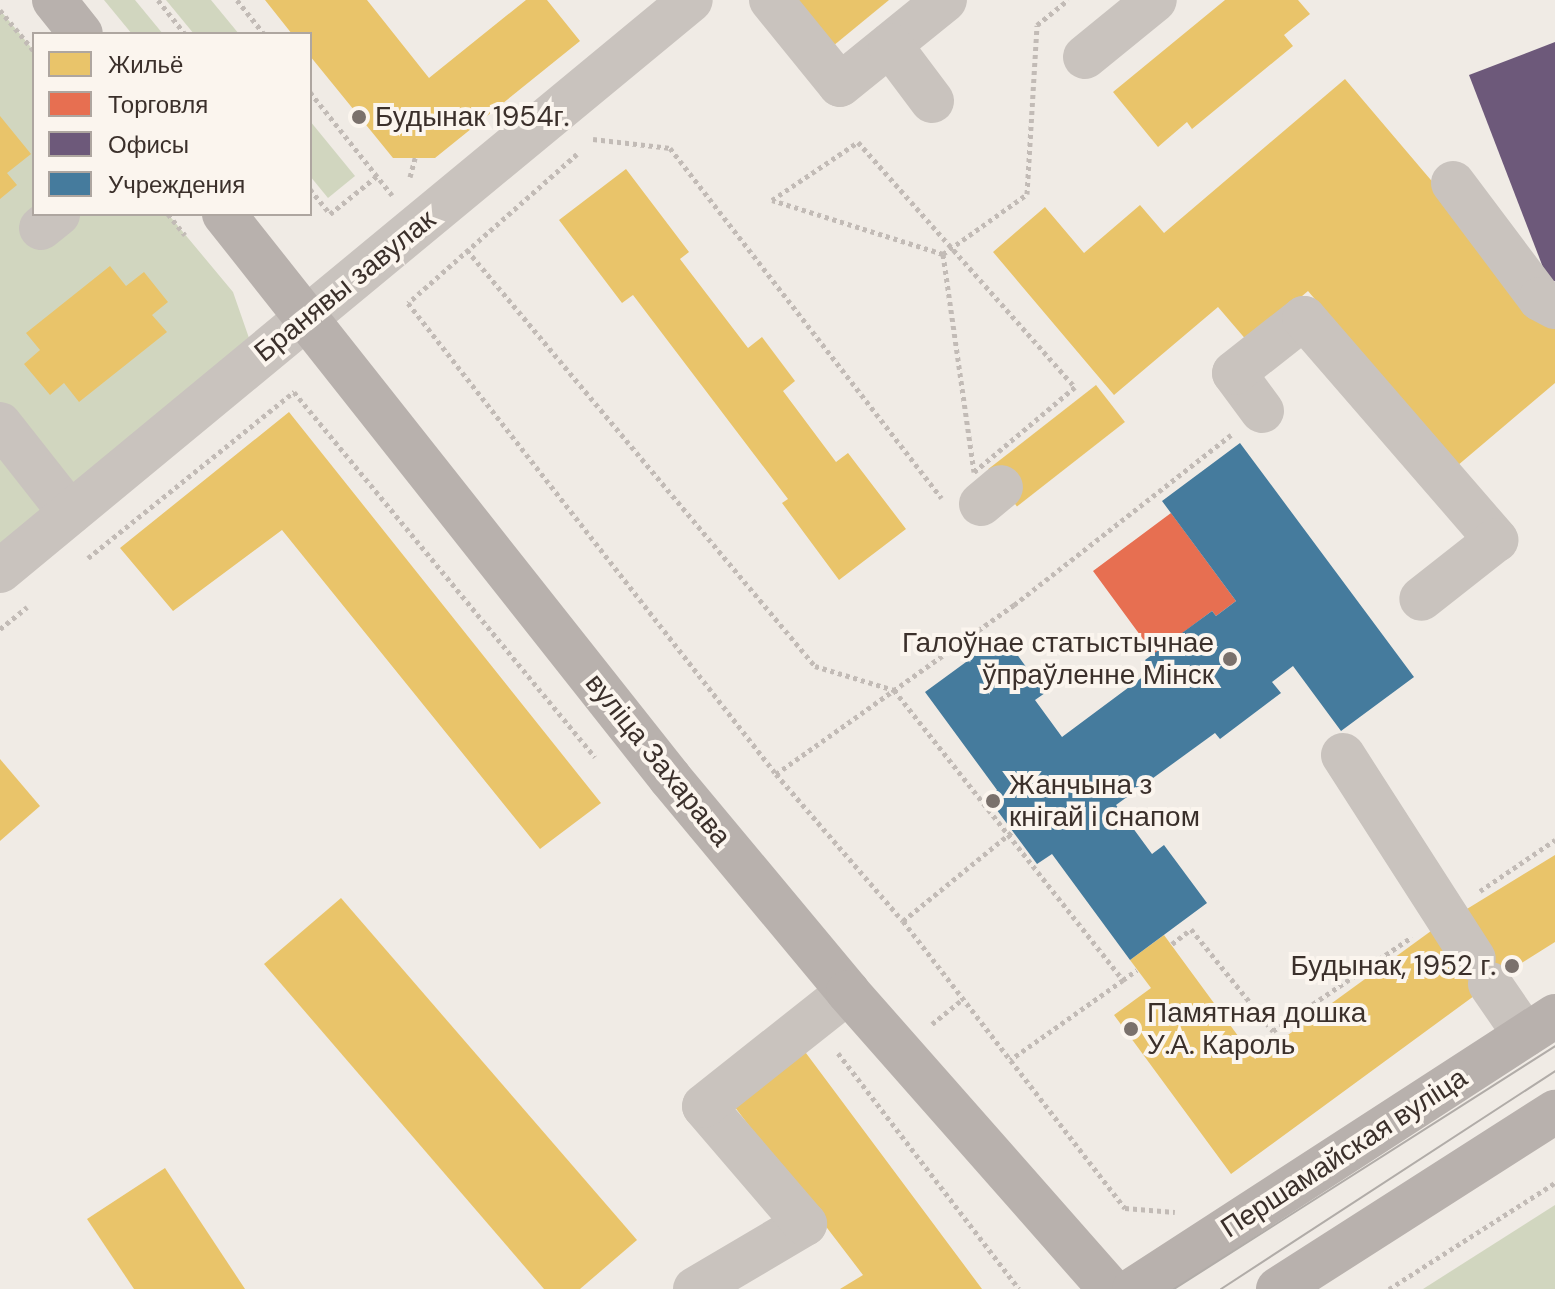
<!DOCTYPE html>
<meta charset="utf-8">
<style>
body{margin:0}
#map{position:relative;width:1555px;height:1289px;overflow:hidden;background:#f0ebe5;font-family:"DM Sans",sans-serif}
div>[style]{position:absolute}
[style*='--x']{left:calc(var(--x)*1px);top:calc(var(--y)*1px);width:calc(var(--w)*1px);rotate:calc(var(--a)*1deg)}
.green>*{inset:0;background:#d1d6bf}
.homes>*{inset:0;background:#e9c46a;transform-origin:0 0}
.shops>*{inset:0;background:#e76f51}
.offices>*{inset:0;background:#6d597a}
.public>*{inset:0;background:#457b9d}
.path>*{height:5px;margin-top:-2.5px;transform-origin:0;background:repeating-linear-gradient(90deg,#c2bbb6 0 4px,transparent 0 8px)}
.minor>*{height:44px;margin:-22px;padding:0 22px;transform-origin:22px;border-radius:22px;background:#c9c3be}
.major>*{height:44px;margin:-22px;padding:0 22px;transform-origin:22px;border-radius:22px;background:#b8b1ad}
.tram>*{height:2px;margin:-1px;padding:0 1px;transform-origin:1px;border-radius:1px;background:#b1aca8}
.dots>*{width:22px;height:22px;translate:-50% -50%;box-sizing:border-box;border:4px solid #fbf5ee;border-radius:50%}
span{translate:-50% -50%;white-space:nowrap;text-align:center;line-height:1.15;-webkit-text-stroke:8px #fbf5ee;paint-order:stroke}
.poi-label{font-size:28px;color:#3b302b}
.left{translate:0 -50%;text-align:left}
.right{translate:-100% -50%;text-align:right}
.street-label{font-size:28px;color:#3b302b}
.legend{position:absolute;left:32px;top:32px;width:280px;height:184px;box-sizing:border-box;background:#fbf5ee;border:2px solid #aea6a0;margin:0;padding:10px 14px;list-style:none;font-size:24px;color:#3b302b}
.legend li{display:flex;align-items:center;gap:16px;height:40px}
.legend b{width:40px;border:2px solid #aea6a0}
</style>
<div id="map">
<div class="green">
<i style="clip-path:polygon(104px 0,135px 0,163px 34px,132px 34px)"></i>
<i style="clip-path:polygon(166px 0,211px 0,239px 34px,194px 34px)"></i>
<i style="clip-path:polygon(0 10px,34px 51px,34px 214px,168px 214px,233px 292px,249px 338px,0 551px)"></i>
<i style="clip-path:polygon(310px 121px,355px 176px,328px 198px,310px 176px)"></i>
<i style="clip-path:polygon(1555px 1205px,1555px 1289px,1423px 1289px)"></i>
</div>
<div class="homes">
<i style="clip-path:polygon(265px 0,367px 0,429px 78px,526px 0,547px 0,580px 41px,435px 158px,393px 158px,310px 56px,310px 34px,292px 34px)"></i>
<i style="clip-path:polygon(795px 0,889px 0,833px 46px)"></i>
<i style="clip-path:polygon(1225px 0,1298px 0,1310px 14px,1284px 35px,1293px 46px,1192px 129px,1187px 122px,1158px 147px,1113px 92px)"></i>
<i style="clip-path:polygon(1345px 79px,1555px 326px,1555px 383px,1457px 466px,1308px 291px,1248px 342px,1218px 307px,1114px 395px,993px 252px,1045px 207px,1084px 253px,1140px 205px,1164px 233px)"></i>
<i style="clip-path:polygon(0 116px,31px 154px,7px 173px,17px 185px,0 199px)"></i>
<i style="clip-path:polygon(626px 169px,689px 252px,680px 259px,748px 348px,762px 337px,795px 381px,783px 391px,836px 462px,848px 453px,906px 529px,839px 580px,782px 503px,788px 499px,633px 295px,622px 303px,559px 220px)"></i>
<i style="clip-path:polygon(110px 266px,126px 286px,144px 272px,168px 302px,152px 315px,167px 332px,79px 402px,64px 383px,50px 395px,24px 364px,40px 350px,26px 333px)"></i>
<i style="left:1096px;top:385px;width:47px;height:137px;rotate:52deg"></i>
<i style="clip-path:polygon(289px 412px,601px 803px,540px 849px,282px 530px,173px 611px,120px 548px)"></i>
<i style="clip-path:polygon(0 759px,40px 806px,0 841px)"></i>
<i style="clip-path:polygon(1555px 855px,1555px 942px,1504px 974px,1231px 1174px,1114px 1015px,1151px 988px,1130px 960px,1164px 935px,1255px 1059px,1431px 931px)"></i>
<i style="clip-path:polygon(341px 898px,637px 1240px,580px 1289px,544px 1289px,264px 964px)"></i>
<i style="clip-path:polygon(800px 1045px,982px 1289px,840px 1289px,863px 1275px,731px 1102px)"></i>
<i style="clip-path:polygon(165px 1168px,245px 1289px,134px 1289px,87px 1219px)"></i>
</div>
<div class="shops">
<i style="clip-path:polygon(1171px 513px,1236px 601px,1216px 616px,1212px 611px,1154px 654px,1093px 571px)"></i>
</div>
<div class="offices">
<i style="clip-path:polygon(1555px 42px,1555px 281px,1549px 283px,1469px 75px)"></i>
</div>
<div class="public">
<i style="clip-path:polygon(1240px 443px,1414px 677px,1341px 731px,1293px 666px,1272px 682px,1281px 693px,1220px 739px,1215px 733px,1116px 805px,1152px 854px,1164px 845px,1207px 903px,1130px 960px,1052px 854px,1037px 864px,988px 798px,997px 790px,925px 692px,1003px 635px,1045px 693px,1035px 700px,1062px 737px,1152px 670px,1145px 660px,1212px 611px,1216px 616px,1236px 601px,1162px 501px)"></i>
</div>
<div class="path">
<i style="--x:158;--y:0;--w:43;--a:51.5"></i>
<i style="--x:237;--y:0;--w:43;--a:51.5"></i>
<i style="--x:0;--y:10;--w:53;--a:50.3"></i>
<i style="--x:310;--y:92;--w:132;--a:51.5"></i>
<i style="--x:593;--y:139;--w:78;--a:6.7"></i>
<i style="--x:670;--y:148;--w:443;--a:52.2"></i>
<i style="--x:858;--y:142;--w:327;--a:48.5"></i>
<i style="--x:1075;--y:387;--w:132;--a:139.9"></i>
<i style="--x:974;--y:472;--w:220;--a:-98.1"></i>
<i style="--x:943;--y:254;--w:179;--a:-162.5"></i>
<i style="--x:772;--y:200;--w:104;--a:-34"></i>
<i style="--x:577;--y:154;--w:225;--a:138.6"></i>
<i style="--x:408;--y:303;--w:598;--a:52"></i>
<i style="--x:776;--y:774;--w:194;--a:49.2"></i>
<i style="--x:903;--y:921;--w:363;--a:52.3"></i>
<i style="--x:1125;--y:1208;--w:50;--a:4.6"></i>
<i style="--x:410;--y:177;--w:20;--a:-75"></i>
<i style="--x:310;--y:189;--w:32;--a:51"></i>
<i style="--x:330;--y:214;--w:60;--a:-39"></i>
<i style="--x:168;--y:214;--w:27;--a:51"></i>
<i style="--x:467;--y:250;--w:542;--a:50.09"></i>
<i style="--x:815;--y:666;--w:83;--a:16.9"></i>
<i style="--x:894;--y:690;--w:370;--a:51.7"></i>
<i style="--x:1123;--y:980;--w:138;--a:144.7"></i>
<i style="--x:943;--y:254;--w:103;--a:-35.5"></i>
<i style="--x:1027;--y:194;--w:169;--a:-86.6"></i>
<i style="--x:1037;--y:25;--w:40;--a:-39"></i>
<i style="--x:88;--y:558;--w:265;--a:-38.9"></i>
<i style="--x:294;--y:392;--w:473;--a:50.5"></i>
<i style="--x:0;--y:629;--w:35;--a:-39"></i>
<i style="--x:776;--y:774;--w:292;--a:-35.4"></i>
<i style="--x:1014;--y:605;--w:276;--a:-38.1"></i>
<i style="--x:1480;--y:891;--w:91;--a:-34.2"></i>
<i style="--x:903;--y:921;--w:142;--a:-39.3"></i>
<i style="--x:1172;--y:944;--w:24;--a:-38"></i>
<i style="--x:1191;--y:929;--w:131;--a:51.2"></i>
<i style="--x:1273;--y:1031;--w:168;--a:-34.1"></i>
<i style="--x:1123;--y:980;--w:17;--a:-36"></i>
<i style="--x:932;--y:1024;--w:38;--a:-39"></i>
<i style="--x:838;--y:1053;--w:297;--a:52.5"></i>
<i style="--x:1389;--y:1289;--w:197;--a:-32.6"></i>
</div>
<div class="minor">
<i style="--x:771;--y:0;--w:109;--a:50.9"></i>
<i style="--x:840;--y:85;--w:135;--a:-39"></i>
<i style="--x:890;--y:45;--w:70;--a:53.1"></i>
<i style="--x:1085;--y:57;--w:90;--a:-39.2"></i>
<i style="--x:1453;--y:183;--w:145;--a:53.1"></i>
<i style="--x:1540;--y:299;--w:17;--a:28"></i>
<i style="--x:41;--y:228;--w:22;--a:-39"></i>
<i style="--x:1262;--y:411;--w:47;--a:-126.4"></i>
<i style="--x:1234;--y:373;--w:89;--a:-38.2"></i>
<i style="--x:1304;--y:318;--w:294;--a:49.1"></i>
<i style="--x:1496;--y:540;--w:95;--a:141.8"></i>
<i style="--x:0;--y:424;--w:113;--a:51.8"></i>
<i style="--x:981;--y:504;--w:26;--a:-40"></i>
<i style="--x:0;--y:571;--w:896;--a:-39.57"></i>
<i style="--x:1343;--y:755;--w:242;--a:57.3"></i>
<i style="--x:1490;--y:984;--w:62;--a:55.5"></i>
<i style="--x:695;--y:1289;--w:128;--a:-30.6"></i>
<i style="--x:805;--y:1224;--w:155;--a:-130.6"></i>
<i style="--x:704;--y:1106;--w:184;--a:-38.4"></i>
</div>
<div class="major">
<i style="--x:54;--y:0;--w:43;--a:51.5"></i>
<i style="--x:224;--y:214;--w:719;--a:51.66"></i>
<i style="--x:670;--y:778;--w:278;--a:50.2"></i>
<i style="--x:848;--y:992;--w:396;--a:48.6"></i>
<i style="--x:1134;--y:1289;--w:502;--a:-32.96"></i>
<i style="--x:1278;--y:1289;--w:329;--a:-32.6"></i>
</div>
<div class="tram">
<i style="--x:1174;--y:1289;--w:452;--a:-32.5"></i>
<i style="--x:1221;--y:1289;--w:399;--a:-33.1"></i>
</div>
<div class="dots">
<i style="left:359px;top:117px;background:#7a716c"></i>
<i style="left:1230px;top:659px;background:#7a716c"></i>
<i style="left:993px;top:801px;background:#7a716c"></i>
<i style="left:1512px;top:966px;background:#7a716c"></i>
<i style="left:1131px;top:1029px;background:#7a716c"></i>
</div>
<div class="poi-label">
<span class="left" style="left:375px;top:117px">Будынак 1954г.</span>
<span class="right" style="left:1214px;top:659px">Галоўнае статыстычнае<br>ўпраўленне Мінск</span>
<span class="left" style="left:1009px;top:801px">Жанчына з<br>кнігай і снапом</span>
<span class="right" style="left:1496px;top:966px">Будынак, 1952 г.</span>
<span class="left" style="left:1147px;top:1029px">Памятная дошка<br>У.А. Кароль</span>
</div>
<div class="street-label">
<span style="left:345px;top:286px;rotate:-39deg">Бранявы завулак</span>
<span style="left:658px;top:760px;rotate:51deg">вуліца Захарава</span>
<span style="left:1344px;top:1153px;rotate:-33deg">Першамайская вуліца</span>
</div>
<ul class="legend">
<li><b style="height:22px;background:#e9c46a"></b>Жильё</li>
<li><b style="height:22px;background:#e76f51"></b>Торговля</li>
<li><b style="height:22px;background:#6d597a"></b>Офисы</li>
<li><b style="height:22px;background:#457b9d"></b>Учреждения</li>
</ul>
</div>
